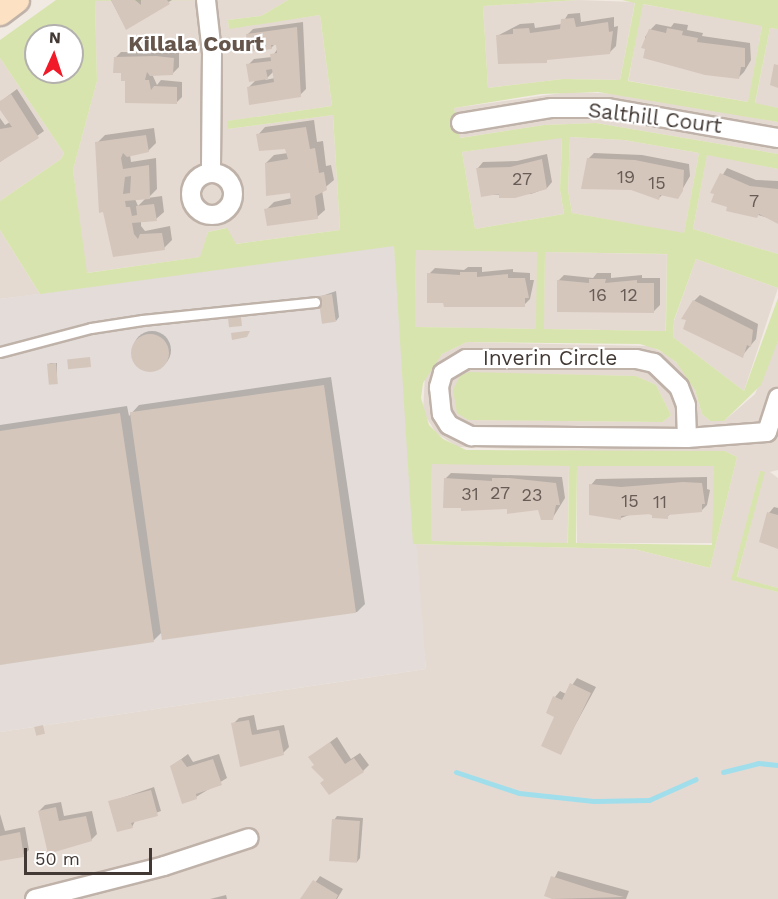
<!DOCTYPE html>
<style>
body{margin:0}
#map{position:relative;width:778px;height:899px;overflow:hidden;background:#f1eae3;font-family:"Work Sans",sans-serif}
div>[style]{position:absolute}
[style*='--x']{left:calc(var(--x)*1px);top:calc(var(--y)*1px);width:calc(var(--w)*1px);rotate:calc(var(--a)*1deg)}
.residential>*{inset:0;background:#e5dad1;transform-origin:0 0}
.industrial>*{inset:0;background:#e3dcd8}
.green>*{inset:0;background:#d7e4ad}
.shadow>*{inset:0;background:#0003}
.round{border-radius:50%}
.stream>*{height:5px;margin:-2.5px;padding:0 2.5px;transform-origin:2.5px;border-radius:2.5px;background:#a1deec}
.building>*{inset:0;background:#d5c6bc;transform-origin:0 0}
.roads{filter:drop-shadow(2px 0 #bfb2a9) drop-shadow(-2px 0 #bfb2a9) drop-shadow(0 2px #bfb2a9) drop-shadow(0 -2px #bfb2a9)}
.lane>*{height:9px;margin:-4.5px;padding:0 4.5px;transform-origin:4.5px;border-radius:4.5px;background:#fff}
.street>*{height:18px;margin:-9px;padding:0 9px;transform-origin:9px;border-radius:9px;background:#fff}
.street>.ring{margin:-9px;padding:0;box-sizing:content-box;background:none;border:18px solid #fff;border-radius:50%}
.secondary>*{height:26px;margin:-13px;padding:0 13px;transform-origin:13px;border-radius:13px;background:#fce2c2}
span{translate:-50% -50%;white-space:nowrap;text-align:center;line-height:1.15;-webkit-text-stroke:4.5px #fff;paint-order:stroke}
.number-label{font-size:18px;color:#675c56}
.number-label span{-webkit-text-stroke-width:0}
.street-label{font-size:21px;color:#423934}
.neighbourhood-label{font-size:22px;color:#65554b;font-weight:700}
.north{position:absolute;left:24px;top:24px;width:60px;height:60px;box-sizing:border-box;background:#fff;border:2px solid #b3b0ae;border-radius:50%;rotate:3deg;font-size:16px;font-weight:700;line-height:24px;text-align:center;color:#423934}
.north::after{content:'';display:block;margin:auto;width:21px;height:27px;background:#f11a28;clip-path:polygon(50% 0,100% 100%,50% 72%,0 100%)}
.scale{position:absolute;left:24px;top:848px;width:128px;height:27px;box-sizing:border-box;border:3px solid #423934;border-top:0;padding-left:8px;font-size:18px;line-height:21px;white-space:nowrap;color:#423934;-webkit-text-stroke:4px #fff;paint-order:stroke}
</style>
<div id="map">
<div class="residential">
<i style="clip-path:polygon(95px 0,288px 0,261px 16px,228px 20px,229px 28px,320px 15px,332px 106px,228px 121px,227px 129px,333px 115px,340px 230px,235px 244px,226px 228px,208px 232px,201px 257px,86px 273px,73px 170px,97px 81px)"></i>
<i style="clip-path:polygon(578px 0,635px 2px,620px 80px,563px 79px,488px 88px,483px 6px)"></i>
<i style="left:642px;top:4px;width:122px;height:78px;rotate:10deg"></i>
<i style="clip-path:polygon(770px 28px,778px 29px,778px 108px,755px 104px)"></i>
<i style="clip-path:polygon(0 58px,64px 153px,61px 159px,0 201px)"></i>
<i style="clip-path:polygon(569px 92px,626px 94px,778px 122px,778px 154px,596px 123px,544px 125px,459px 138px,454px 108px)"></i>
<i style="clip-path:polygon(562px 137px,560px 190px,564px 214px,475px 229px,462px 152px)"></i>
<i style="clip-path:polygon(570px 137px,624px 140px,699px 153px,684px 234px,572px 213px,568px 190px)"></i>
<i style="clip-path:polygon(707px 154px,778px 169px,778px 254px,693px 229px)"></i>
<i style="clip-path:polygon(0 230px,40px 294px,0 299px)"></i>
<i style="left:416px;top:249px;width:122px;height:78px;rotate:1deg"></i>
<i style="left:545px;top:252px;width:122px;height:77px;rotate:1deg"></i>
<i style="clip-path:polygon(696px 259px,778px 288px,744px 391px,673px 337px,674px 321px)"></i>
<i style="clip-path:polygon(evenodd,778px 341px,778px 470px,770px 472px,778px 478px,778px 588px,737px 578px,764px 472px,760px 472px,732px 580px,778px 592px,778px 899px,0 899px,0 732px,426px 669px,413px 544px,634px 549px,710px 568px,737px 457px,725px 451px,672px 454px,458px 447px,436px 433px,423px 412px,425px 376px,442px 354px,467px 342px,649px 346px,668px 355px,684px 370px,695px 390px,702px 414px,710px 421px,724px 421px,755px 394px,778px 341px,466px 373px,636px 376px,656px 385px,671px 415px,663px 422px,468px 420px,466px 373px)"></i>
<i style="left:432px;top:463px;width:137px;height:78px;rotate:1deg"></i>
<i style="left:577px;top:466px;width:137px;height:77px"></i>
</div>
<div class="industrial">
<i style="clip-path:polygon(394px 245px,426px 669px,0 732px,0 299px)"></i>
</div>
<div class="green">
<i style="clip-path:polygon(evenodd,56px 0,95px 0,97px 81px,73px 170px,87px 273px,200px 257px,208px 232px,227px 228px,236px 244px,340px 230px,333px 115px,227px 129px,227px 121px,332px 106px,320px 15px,229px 29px,228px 20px,261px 16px,288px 0,578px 0,483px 6px,488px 88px,563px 79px,620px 80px,635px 3px,622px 0,778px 0,778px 29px,770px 28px,755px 103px,778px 108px,778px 122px,598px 92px,541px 94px,454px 108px,460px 138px,544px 125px,596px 123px,778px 154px,778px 169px,707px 155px,693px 229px,778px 254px,778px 288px,696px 259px,674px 320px,673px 337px,744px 391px,778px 298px,778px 341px,761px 385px,724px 421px,710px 421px,702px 414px,695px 390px,676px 362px,659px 350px,640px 344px,467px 342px,442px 354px,423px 383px,421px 398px,429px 425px,443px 439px,466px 450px,725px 451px,737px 457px,710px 568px,634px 549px,413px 544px,394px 246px,40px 294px,0 230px,0 201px,61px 159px,64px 153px,0 58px,0 40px,56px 0,643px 4px,762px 26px,748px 102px,628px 81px,643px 4px,56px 0,36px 36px,72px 36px,72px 72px,36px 72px,36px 36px,56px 0,570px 137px,624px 140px,699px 153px,684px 233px,572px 213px,568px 190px,570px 137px,56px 0,562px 138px,560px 190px,564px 214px,475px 229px,462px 152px,562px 138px,56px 0,416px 250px,537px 252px,536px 329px,415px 327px,416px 250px,56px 0,545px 252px,667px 254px,666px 331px,544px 329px,545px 252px,56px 0,432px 464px,569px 466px,568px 543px,431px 541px,432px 464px,56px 0,577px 466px,714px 466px,712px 545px,576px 543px,577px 466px)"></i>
<i style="clip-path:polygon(469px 372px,636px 376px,656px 385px,671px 415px,663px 422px,468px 420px,457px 413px,453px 390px,460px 376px)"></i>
<i style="clip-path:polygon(760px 471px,765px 472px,737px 577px,778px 588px,778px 592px,731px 580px)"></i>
</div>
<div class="shadow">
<i style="clip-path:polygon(111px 0,172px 0,126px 28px)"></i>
<i style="clip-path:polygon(580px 13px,581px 22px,614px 17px,614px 27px,618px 26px,616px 46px,610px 52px,497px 36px,520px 24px,534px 23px,535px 28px,562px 24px,568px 14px)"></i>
<i style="clip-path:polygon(evenodd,303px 22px,306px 89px,300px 95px,248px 88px,257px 79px,248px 65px,254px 59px,272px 57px,278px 48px,277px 42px,271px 48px,247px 35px,253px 29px,303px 22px,274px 71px,275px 78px,265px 80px,274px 71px)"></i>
<i style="clip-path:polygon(674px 23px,688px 25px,687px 30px,703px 33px,702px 36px,750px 43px,751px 60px,744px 72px,738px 78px,645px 56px,645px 37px,650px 30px,656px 24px,671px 27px)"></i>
<i style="clip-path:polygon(121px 52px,179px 53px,179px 67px,173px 73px,152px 74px,157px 85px,161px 80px,182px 82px,182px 97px,176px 103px,126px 80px,115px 58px)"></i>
<i style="clip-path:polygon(17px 89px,44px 131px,0 162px,0 118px,5px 125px,10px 122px,0 102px)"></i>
<i style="clip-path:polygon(314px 120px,317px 142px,323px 141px,326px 166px,331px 165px,334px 180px,322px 190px,325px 210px,317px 217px,266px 210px,274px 202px,292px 198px,291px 191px,266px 163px,274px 155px,288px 153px,286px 148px,258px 135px,265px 127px)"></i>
<i style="clip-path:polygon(evenodd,154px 128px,156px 143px,148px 151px,130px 155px,131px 162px,156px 158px,157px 189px,148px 198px,162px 196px,164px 212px,156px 219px,141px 221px,141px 226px,145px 231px,170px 226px,172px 240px,164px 248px,114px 255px,97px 143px,105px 135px,154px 128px,147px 197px,138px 206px,135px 199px,147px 197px)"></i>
<i style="clip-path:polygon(594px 153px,642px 155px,689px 164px,690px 176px,678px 197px,663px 194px,659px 198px,588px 159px)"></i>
<i style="clip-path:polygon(547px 154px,552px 182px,547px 188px,531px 194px,483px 195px,478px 168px,483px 162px,517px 161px)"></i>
<i style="clip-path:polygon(727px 168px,756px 180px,778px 181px,778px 221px,729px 206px,712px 192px)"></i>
<i style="clip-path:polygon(468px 267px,482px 267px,482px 272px,513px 269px,513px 272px,530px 273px,530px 280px,534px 280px,530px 299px,524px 305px,429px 274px,435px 268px,464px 270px)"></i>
<i style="clip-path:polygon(597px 273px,611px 273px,611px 278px,642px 275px,642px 278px,660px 278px,660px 305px,654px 311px,558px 281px,564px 275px,593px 278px)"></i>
<i style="clip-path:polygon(336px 291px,339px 317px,336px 321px,319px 297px)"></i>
<i style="clip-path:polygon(700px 295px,758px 324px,756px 339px,742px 356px,694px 301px)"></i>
<i class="round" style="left:133px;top:331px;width:38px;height:38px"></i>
<i style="clip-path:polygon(50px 363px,57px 363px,57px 382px,49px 365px)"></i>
<i style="clip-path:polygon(331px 377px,365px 604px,357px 612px,163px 631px,154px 640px,0 663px,0 425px,127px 406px,129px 416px,139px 405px)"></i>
<i style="clip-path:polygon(451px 473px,562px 477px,565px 498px,552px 519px,539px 509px,509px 512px,509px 508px,445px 479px)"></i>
<i style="clip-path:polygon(707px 477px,707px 489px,710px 490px,707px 505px,701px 511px,671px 513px,667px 517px,637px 512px,621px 518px,591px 485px,596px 479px)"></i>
<i style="clip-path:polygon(774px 507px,778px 508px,778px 547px,769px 513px)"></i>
<i style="clip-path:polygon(577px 678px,596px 687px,560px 753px,555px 697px,560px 691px,566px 694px)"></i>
<i style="clip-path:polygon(254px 715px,257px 730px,284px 725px,289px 747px,283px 753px,233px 724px,239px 718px)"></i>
<i style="clip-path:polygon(337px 737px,351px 759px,360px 753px,369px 765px,363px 771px,325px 779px,310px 757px)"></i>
<i style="clip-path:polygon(188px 754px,193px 762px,219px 754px,227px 778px,196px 797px,172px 766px)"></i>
<i style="clip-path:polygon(154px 787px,161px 811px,135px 821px,132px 827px,110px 802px)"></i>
<i style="clip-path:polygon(61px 802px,64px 816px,92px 811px,97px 834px,91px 840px,39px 811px,45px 805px)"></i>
<i style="clip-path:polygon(0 814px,5px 831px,25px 827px,29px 850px,23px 855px,0 860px)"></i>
<i style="clip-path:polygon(337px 816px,363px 818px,360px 858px,357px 862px,334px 820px)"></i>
<i style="clip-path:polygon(558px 871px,629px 891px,626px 899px,556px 899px,546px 895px)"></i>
<i style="clip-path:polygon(320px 876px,343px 889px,337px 899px,303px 899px)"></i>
<i style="clip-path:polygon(226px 895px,227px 899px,210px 899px)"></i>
</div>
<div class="stream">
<i style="--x:456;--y:772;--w:66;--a:18.4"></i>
<i style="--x:519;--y:793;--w:75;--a:6.1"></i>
<i style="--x:594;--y:801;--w:55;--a:-1"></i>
<i style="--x:649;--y:800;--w:51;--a:-24.1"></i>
<i style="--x:723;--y:772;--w:36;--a:-14"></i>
<i style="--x:758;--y:763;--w:20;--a:6"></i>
</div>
<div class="building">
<i style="clip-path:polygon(111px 0,135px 0,141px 5px,141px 0,167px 0,170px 4px,126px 30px)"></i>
<i style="clip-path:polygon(574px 18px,576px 27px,608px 22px,609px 32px,613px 31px,610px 54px,547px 60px,547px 63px,498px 64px,496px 35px,513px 34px,513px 29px,529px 28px,530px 33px,560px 29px,561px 19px)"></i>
<i style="clip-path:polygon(297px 27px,301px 97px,249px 105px,247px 87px,274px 82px,272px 69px,266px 70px,268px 79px,249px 82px,246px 64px,271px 61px,270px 54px,277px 53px,276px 45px,271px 45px,272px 49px,248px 52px,246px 34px)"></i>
<i style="clip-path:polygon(667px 28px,683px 31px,682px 35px,698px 38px,697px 42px,745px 48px,745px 67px,741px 67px,739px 79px,705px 75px,643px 58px,645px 49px,641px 48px,649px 29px,666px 33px)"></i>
<i style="clip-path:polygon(156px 56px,174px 58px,173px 75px,150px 76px,147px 72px,145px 80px,149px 80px,151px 90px,154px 86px,177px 87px,177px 104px,125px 103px,125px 81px,121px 81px,121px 73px,113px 73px,114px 57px)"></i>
<i style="clip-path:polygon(774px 64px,778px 65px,778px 88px,770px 85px)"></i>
<i style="clip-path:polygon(11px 94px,39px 138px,0 162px,0 129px,12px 127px,0 110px,0 101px)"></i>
<i style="clip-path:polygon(306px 127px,310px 149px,315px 148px,319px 173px,324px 172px,327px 190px,315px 196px,318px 219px,267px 226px,264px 209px,291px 204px,290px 193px,266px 196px,265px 163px,288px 159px,285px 149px,259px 151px,256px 134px)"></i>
<i style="clip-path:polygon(evenodd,146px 135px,149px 152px,127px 157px,123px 153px,121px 158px,123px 169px,149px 165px,150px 199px,125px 201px,126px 207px,130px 207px,132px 216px,137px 215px,136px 206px,154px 204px,157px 221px,132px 223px,134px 234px,138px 239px,140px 234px,162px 233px,165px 250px,113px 257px,103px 212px,99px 213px,95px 142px,146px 135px,131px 176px,130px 193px,123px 194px,125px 177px,131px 176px)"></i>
<i style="clip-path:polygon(587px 158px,635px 160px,684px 170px,683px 191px,678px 199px,660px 195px,659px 200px,631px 190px,581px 189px)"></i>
<i style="clip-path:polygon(542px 159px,547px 189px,515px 198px,499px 198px,499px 194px,481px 197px,476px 168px,510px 167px)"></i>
<i style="clip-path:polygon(720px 173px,750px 186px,778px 189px,778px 224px,759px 214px,757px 218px,726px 211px,727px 207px,711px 202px,714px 194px,710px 193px)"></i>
<i style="clip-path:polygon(460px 272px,477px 272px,477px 277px,508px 274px,508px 278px,525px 278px,529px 298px,525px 298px,525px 307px,444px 307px,443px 303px,427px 303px,427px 273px,460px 275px)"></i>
<i style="clip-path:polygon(589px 279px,606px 279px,605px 283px,637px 280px,637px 283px,654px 283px,654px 313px,557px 312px,557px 280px,589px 283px)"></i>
<i style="left:332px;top:294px;width:28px;height:14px;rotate:82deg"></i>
<i style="clip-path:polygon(693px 300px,753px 330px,751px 347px,747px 345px,743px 358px,683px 329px,686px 320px,681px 319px)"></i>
<i style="left:241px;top:317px;width:9px;height:13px;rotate:84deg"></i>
<i style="clip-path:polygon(246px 331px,250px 331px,247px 337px,232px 340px,231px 333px)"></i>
<i class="round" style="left:131px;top:334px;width:38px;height:38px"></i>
<i style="left:90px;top:357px;width:10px;height:23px;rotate:84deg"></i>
<i style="left:56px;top:363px;width:21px;height:9px;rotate:85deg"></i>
<i style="left:324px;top:385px;width:230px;height:196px;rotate:82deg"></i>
<i style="clip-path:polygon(120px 413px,154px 642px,0 665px,0 431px)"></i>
<i style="clip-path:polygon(444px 478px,492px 481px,492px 478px,509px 478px,556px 483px,560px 505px,556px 505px,553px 520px,541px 520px,538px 510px,507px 514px,507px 509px,461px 511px,461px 508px,443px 508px)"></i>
<i style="clip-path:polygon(683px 482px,702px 483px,705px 504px,702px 504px,702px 512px,668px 515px,668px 519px,652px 518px,652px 514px,621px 516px,621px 520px,589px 515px,589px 484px,621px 487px)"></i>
<i style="clip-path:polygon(767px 512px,778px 515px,778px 549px,759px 542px)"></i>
<i style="clip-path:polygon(570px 683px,591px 693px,561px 755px,541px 746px,554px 717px,546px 713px,553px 696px,562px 700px)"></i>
<i style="clip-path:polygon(249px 720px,252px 735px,279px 730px,284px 755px,240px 767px,231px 723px)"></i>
<i style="left:43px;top:725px;width:9px;height:9px;rotate:77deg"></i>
<i style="clip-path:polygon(330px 742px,345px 764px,354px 758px,364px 772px,329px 795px,320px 783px,324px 780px,311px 767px,314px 765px,308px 757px)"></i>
<i style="clip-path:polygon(181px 759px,187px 767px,213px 759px,222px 785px,196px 794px,197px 799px,182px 804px,170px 766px)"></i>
<i style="clip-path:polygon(151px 790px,158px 816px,131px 823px,133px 828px,117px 832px,108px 801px)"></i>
<i style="clip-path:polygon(56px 807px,59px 821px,86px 816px,92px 841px,48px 854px,38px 811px)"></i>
<i style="left:332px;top:819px;width:28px;height:42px;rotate:4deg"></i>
<i style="clip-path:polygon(20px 832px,24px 857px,0 861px,0 836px)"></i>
<i style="clip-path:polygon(551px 876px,595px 890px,624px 897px,552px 899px,544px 896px)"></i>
<i style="clip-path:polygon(313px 880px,338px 895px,336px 899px,300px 899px)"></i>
</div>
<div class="roads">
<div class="lane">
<i style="--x:0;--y:352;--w:94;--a:-14.8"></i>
<i style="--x:91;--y:328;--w:52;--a:-8.9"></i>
<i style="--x:142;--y:320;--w:174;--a:-5.9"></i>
</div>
<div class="street">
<i style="--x:206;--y:0;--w:53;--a:83.5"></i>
<i style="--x:212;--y:53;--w:119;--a:90.5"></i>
<i style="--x:461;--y:123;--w:92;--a:-9.4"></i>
<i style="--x:552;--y:108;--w:56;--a:0"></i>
<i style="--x:608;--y:108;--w:173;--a:10"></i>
<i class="ring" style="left:191px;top:173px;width:24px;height:24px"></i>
<i style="--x:767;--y:432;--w:36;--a:-72"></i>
<i style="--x:687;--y:438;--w:33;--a:-92"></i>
<i style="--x:686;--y:405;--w:19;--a:-111"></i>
<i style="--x:679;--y:387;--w:35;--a:-136"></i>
<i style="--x:654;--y:363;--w:18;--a:-167"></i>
<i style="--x:636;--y:359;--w:170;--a:180"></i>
<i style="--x:466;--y:359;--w:27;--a:149"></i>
<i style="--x:443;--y:373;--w:15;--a:106"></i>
<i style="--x:439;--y:387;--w:27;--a:84"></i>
<i style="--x:442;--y:414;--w:13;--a:58"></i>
<i style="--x:449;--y:425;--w:25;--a:27"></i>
<i style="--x:471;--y:436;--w:216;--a:0.5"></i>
<i style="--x:687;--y:438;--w:80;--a:-4.3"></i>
<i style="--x:35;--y:899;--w:133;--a:-14.3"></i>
<i style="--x:164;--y:866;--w:89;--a:-18.2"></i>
</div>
<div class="secondary">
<i style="--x:0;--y:12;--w:20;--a:-37"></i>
</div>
</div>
<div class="number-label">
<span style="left:626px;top:177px">19</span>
<span style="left:522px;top:179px">27</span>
<span style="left:657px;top:183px">15</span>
<span style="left:754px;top:201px">7</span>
<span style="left:598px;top:295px">16</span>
<span style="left:629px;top:295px">12</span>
<span style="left:500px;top:493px">27</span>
<span style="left:470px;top:494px">31</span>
<span style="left:532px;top:495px">23</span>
<span style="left:630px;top:501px">15</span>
<span style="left:660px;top:502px">11</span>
</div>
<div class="street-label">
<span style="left:655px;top:118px;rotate:7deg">Salthill Court</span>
<span style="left:550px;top:358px">Inverin Circle</span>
</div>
<div class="neighbourhood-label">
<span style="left:196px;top:44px">Killala Court</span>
</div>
<div class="north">N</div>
<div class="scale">50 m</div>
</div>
